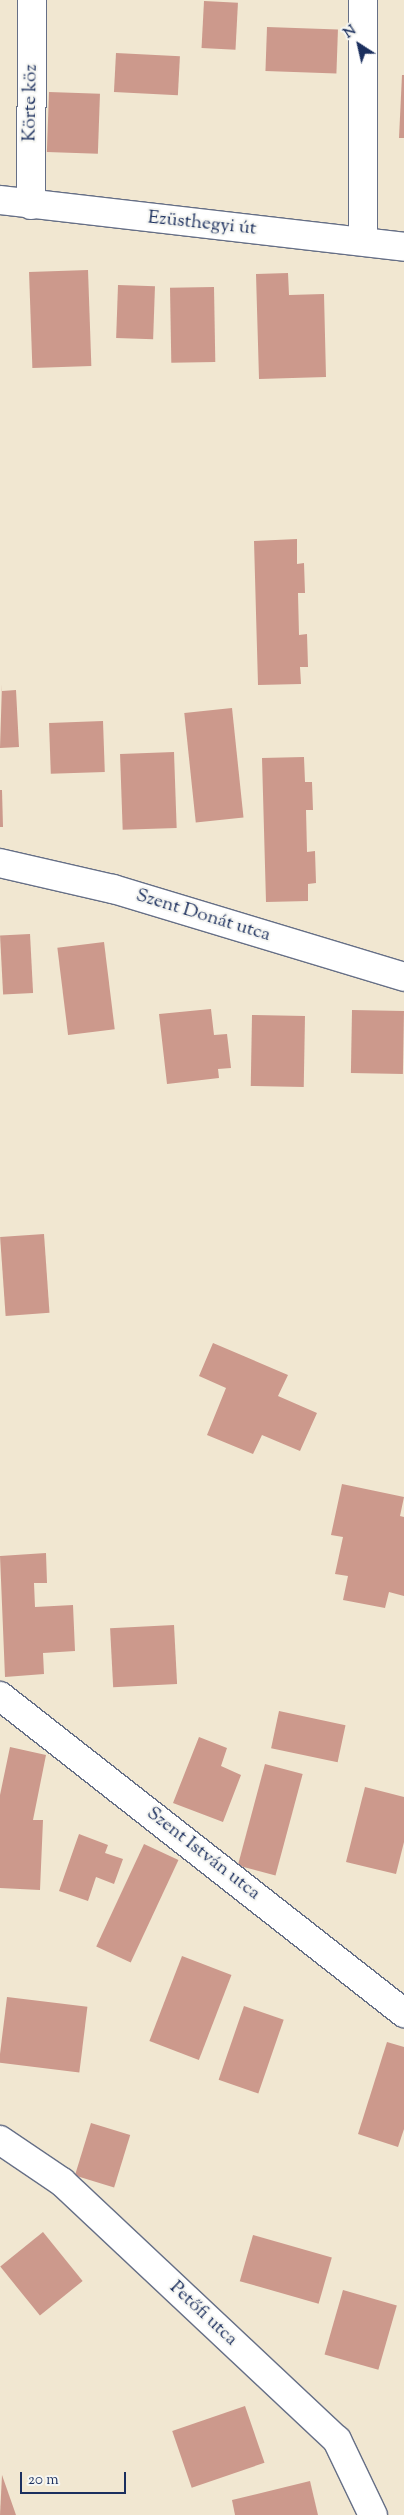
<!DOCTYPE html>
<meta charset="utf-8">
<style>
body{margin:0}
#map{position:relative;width:404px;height:2515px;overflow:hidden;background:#f1e7d1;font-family:"Sorts Mill Goudy",serif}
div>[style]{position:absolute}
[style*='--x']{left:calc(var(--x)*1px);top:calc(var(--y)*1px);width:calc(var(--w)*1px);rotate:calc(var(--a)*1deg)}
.building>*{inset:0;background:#cc998c;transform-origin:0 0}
.roads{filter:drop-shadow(1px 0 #666f86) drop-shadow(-1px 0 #666f86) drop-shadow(0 1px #666f86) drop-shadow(0 -1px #666f86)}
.minor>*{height:28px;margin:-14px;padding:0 14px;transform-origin:14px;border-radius:14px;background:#fff}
span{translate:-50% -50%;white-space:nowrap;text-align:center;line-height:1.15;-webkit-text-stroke:4px #f6f6f2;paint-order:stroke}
.street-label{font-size:19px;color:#1b2f5e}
.north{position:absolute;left:334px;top:20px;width:50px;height:50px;-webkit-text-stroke:4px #f6f6f2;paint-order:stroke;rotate:325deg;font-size:14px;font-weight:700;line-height:20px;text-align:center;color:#1b2f5e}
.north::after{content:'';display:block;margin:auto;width:18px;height:22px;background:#1b2f5e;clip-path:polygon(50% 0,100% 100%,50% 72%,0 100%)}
.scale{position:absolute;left:20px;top:2472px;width:106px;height:22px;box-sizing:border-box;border:2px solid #1b2f5e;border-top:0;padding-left:6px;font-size:15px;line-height:18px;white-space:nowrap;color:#1b2f5e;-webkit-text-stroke:4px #f6f6f2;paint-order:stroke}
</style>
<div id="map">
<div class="building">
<i style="left:204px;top:1px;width:34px;height:47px;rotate:3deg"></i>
<i style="left:267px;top:27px;width:71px;height:44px;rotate:2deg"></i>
<i style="left:116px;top:53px;width:64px;height:39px;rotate:3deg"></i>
<i style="clip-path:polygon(402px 75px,404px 75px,404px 138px,399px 138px)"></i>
<i style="left:49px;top:92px;width:51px;height:60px;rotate:2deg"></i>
<i style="left:88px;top:270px;width:96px;height:59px;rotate:88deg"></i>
<i style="clip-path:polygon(288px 273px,289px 295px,324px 294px,326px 377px,259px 379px,256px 274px)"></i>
<i style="left:118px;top:285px;width:37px;height:53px;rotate:2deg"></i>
<i style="left:214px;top:287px;width:75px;height:44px;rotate:89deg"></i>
<i style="clip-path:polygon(297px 539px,297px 564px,304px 563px,305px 593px,298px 593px,299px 635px,307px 634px,308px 667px,300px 667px,301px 684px,258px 685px,254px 541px)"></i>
<i style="clip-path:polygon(2px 684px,2px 691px,16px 690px,19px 747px,0 748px)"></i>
<i style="left:232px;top:708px;width:110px;height:48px;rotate:84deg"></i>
<i style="left:103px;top:721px;width:51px;height:54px;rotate:88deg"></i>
<i style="left:174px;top:752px;width:76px;height:54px;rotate:88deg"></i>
<i style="clip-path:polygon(304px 757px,305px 782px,312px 782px,313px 810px,306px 810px,307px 852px,315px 851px,316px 883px,308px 884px,308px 901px,266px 902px,262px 758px)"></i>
<i style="clip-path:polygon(0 790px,2px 790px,3px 827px,0 827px)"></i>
<i style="left:30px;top:934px;width:59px;height:30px;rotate:87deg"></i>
<i style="left:104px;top:942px;width:88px;height:47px;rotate:83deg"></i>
<i style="clip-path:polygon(211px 1009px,214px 1035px,227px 1034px,231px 1068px,218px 1069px,219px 1078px,167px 1084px,159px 1014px)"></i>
<i style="left:352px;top:1010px;width:52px;height:63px;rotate:1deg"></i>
<i style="left:252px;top:1015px;width:53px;height:71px;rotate:1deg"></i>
<i style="left:44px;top:1234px;width:79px;height:44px;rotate:86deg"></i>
<i style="clip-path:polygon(213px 1343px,288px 1375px,278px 1396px,317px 1413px,300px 1451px,262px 1435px,253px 1454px,207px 1435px,226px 1388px,199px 1376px)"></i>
<i style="clip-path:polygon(342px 1484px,404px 1497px,400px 1516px,404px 1517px,404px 1596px,389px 1592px,385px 1608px,343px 1600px,348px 1576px,335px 1574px,343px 1537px,331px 1535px)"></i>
<i style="clip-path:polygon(46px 1553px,47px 1583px,34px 1583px,35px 1607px,73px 1605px,75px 1651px,43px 1653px,44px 1674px,5px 1677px,0 1556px)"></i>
<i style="left:174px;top:1625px;width:59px;height:64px;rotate:87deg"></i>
<i style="left:279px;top:1711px;width:68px;height:38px;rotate:12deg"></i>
<i style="clip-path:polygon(199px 1737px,227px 1748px,221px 1766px,241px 1775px,223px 1822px,173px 1803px)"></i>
<i style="clip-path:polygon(10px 1747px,46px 1755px,33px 1820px,43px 1820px,40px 1890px,0 1888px,0 1795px)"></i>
<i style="left:265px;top:1764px;width:39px;height:105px;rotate:15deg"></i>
<i style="clip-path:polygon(365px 1787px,404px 1797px,404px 1842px,396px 1874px,346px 1862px)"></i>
<i style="clip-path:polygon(79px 1834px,108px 1845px,105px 1853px,123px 1859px,114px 1884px,96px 1877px,88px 1901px,59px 1891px)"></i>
<i style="left:144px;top:1844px;width:38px;height:113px;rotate:25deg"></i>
<i style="left:182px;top:1956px;width:53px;height:91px;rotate:21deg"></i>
<i style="left:7px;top:1997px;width:81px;height:66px;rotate:7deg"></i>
<i style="left:244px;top:2006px;width:42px;height:78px;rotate:19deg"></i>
<i style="clip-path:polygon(387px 2042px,404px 2047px,404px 2129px,398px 2147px,358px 2134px)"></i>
<i style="left:91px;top:2123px;width:41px;height:55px;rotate:17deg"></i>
<i style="left:43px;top:2232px;width:63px;height:55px;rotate:51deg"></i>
<i style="left:253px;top:2235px;width:82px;height:48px;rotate:16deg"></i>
<i style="left:343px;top:2290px;width:56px;height:67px;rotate:16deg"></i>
<i style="left:245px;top:2406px;width:60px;height:77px;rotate:71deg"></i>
<i style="clip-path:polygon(2px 2475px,16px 2515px,0 2515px)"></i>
<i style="clip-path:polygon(310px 2481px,318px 2515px,235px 2515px,232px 2500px)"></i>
</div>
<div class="roads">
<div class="minor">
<i style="--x:0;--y:200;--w:407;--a:6.6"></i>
<i style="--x:31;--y:205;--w:205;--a:-89.7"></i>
<i style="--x:363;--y:241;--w:241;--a:-90"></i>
<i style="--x:0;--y:863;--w:116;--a:13"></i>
<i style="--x:113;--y:889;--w:304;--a:16.8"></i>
<i style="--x:0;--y:1696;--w:514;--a:38.12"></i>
<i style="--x:0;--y:2140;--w:75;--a:34.1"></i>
<i style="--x:62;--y:2182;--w:377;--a:43.2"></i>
<i style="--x:337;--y:2440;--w:83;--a:64.4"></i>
</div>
</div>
<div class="street-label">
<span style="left:31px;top:103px;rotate:-89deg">Körte köz</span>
<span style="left:202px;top:224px;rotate:6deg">Ezüsthegyi út</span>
<span style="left:203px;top:916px;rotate:17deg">Szent Donát utca</span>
<span style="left:203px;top:1854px;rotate:38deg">Szent István utca</span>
<span style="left:203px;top:2314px;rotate:43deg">Petőfi utca</span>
</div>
<div class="north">N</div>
<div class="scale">20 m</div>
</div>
